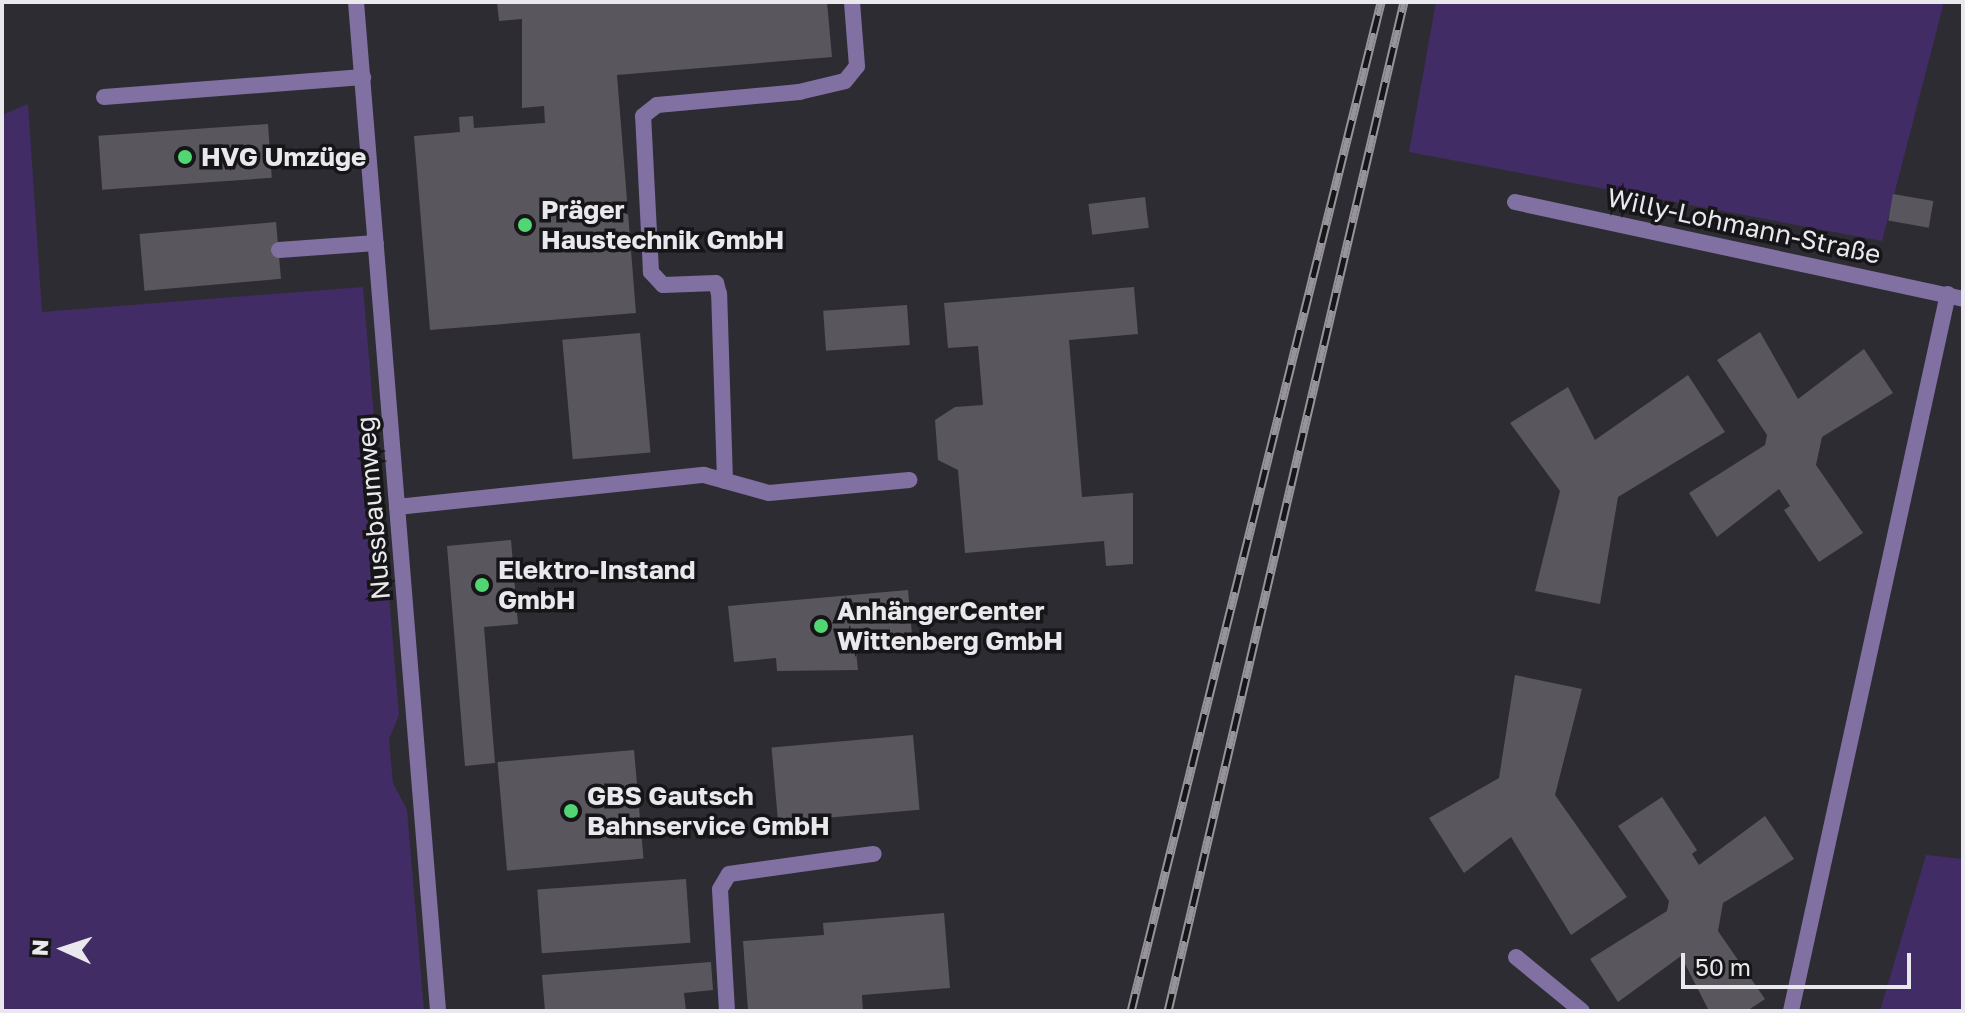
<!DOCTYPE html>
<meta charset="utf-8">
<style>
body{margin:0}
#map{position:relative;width:1965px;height:1013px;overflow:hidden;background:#2e2c33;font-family:"Golos Text",sans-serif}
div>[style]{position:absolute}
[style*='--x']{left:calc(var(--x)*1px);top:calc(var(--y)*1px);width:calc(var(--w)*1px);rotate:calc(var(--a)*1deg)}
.green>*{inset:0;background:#422c65}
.building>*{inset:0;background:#59565e;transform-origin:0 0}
.service>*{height:16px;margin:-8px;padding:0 8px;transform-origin:8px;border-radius:8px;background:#8171a3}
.minor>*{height:16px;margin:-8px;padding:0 8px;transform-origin:8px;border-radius:8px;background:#8171a3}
.rail>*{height:9px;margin-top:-4.5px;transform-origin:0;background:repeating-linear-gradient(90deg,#161518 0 18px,#96949a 0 36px);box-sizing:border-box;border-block:2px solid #96949a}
.dots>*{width:22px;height:22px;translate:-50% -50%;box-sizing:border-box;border:4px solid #161518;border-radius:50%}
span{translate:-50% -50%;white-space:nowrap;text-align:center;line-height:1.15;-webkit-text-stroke:7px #161518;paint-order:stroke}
.poi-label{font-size:26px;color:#e9e8ec;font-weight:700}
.left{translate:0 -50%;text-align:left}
.street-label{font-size:26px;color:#e9e8ec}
.frame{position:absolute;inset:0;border:4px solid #e9e8ec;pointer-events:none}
.north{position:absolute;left:24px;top:909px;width:80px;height:80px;-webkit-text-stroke:6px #161518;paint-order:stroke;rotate:273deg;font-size:22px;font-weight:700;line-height:32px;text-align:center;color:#e9e8ec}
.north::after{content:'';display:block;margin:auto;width:28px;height:36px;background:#e9e8ec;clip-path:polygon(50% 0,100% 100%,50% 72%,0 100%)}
.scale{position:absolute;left:1681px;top:953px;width:230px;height:36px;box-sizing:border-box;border:4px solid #e9e8ec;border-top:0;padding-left:10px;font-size:24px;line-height:28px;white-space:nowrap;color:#e9e8ec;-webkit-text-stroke:6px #161518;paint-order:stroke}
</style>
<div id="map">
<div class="green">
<i style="clip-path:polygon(1436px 2px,1944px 2px,1882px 241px,1409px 152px)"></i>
<i style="clip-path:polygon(28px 104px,42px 312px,363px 287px,399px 715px,389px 739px,393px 783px,407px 810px,424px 1011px,2px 1011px,2px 115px)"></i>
<i style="clip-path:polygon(1926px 855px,1963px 859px,1963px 1011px,1880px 1011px)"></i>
</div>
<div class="building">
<i style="clip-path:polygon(497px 2px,827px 2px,832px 57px,617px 75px,636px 313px,430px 330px,414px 136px,460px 132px,459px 117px,473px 116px,474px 128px,545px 123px,544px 106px,522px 108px,522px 19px,499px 21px)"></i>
<i style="left:268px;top:124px;width:54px;height:170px;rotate:86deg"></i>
<i style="left:1893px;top:194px;width:41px;height:27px;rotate:10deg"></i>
<i style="left:1145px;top:197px;width:31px;height:57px;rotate:83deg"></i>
<i style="left:276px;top:222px;width:57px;height:137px;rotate:85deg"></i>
<i style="clip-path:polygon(1134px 287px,1138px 334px,1069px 340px,1082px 497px,1133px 493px,1133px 564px,1106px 566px,1104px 541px,965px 553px,958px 470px,938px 460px,935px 420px,955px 407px,983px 405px,978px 346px,948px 348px,944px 303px)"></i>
<i style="left:907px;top:305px;width:40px;height:84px;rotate:86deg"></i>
<i style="clip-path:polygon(1760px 332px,1798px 399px,1864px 349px,1893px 393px,1822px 437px,1816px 465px,1863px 533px,1819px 562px,1784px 510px,1790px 506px,1779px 489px,1717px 537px,1689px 493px,1765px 445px,1767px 435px,1717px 360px)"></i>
<i style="left:640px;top:333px;width:120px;height:78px;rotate:85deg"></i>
<i style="clip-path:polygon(1688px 375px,1725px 432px,1618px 497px,1600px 604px,1535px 591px,1560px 491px,1510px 423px,1568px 387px,1595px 440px)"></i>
<i style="clip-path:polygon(511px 540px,518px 624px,484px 627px,495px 763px,465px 766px,447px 546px)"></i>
<i style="clip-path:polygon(908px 590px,913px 646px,856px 651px,858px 670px,777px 671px,776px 658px,734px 662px,728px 606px)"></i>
<i style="clip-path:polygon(1515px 675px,1582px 689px,1555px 795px,1627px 897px,1571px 935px,1511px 837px,1464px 873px,1429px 818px,1499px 778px)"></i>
<i style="left:913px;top:735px;width:75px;height:142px;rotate:85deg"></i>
<i style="left:634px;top:750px;width:109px;height:137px;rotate:85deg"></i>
<i style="clip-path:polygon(1662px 797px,1697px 850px,1692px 854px,1699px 865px,1765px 816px,1794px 859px,1723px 903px,1718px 931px,1765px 999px,1747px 1011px,1709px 1011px,1681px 956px,1618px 1002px,1590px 959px,1667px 911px,1669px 901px,1618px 826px)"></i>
<i style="left:686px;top:879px;width:64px;height:149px;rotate:86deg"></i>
<i style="clip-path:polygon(944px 913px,950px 988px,862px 995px,863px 1011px,748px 1011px,743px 941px,824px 935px,823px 923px)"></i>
<i style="clip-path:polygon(711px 962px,713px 990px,684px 993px,686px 1011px,545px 1011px,542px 975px)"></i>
</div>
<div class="service">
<i style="--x:104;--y:97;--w:260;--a:-4.4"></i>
<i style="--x:279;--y:250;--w:97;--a:-4.1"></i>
<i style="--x:725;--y:481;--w:187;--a:-91.8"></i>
<i style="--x:719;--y:294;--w:11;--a:-105"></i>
<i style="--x:716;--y:283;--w:53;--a:177.8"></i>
<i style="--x:663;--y:285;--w:18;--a:-133"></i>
<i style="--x:651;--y:272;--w:156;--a:-92.9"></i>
<i style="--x:643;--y:116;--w:18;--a:-38"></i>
<i style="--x:657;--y:105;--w:143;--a:-5.2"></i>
<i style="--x:799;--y:92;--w:47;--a:-13.4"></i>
<i style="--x:845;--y:81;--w:19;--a:-51"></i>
<i style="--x:857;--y:66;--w:64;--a:-94.5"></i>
<i style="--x:397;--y:507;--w:309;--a:-6"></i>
<i style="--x:704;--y:475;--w:67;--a:15.5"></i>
<i style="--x:769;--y:493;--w:141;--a:-5.3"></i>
<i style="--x:1516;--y:957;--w:85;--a:39.3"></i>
<i style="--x:727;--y:1011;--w:122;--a:-93.3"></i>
<i style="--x:720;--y:889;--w:17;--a:-59"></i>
<i style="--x:729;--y:874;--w:146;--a:-7.9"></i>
<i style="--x:1791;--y:1011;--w:734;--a:-77.65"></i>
</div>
<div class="minor">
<i style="--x:356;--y:2;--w:1012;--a:85.35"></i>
<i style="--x:1515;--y:202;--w:458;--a:12.2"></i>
</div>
<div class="rail">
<i style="--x:1131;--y:1011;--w:1040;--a:-76.08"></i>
<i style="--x:1168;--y:1011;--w:1036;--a:-76.84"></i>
</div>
<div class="dots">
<i style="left:185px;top:157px;background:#52d673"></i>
<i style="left:525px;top:225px;background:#52d673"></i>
<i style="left:482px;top:585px;background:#52d673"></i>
<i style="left:821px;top:626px;background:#52d673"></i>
<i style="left:571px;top:811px;background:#52d673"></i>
</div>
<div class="poi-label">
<span class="left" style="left:201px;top:157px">HVG Umzüge</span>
<span class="left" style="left:541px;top:225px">Präger<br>Haustechnik GmbH</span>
<span class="left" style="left:498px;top:585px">Elektro-Instand<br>GmbH</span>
<span class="left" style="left:837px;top:626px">AnhängerCenter<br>Wittenberg GmbH</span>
<span class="left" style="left:587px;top:811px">GBS Gautsch<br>Bahnservice GmbH</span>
</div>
<div class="street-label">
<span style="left:1744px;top:226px;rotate:12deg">Willy-Lohmann-Straße</span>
<span style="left:373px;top:508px;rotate:-95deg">Nussbaumweg</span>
</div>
<div class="frame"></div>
<div class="north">N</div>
<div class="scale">50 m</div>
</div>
